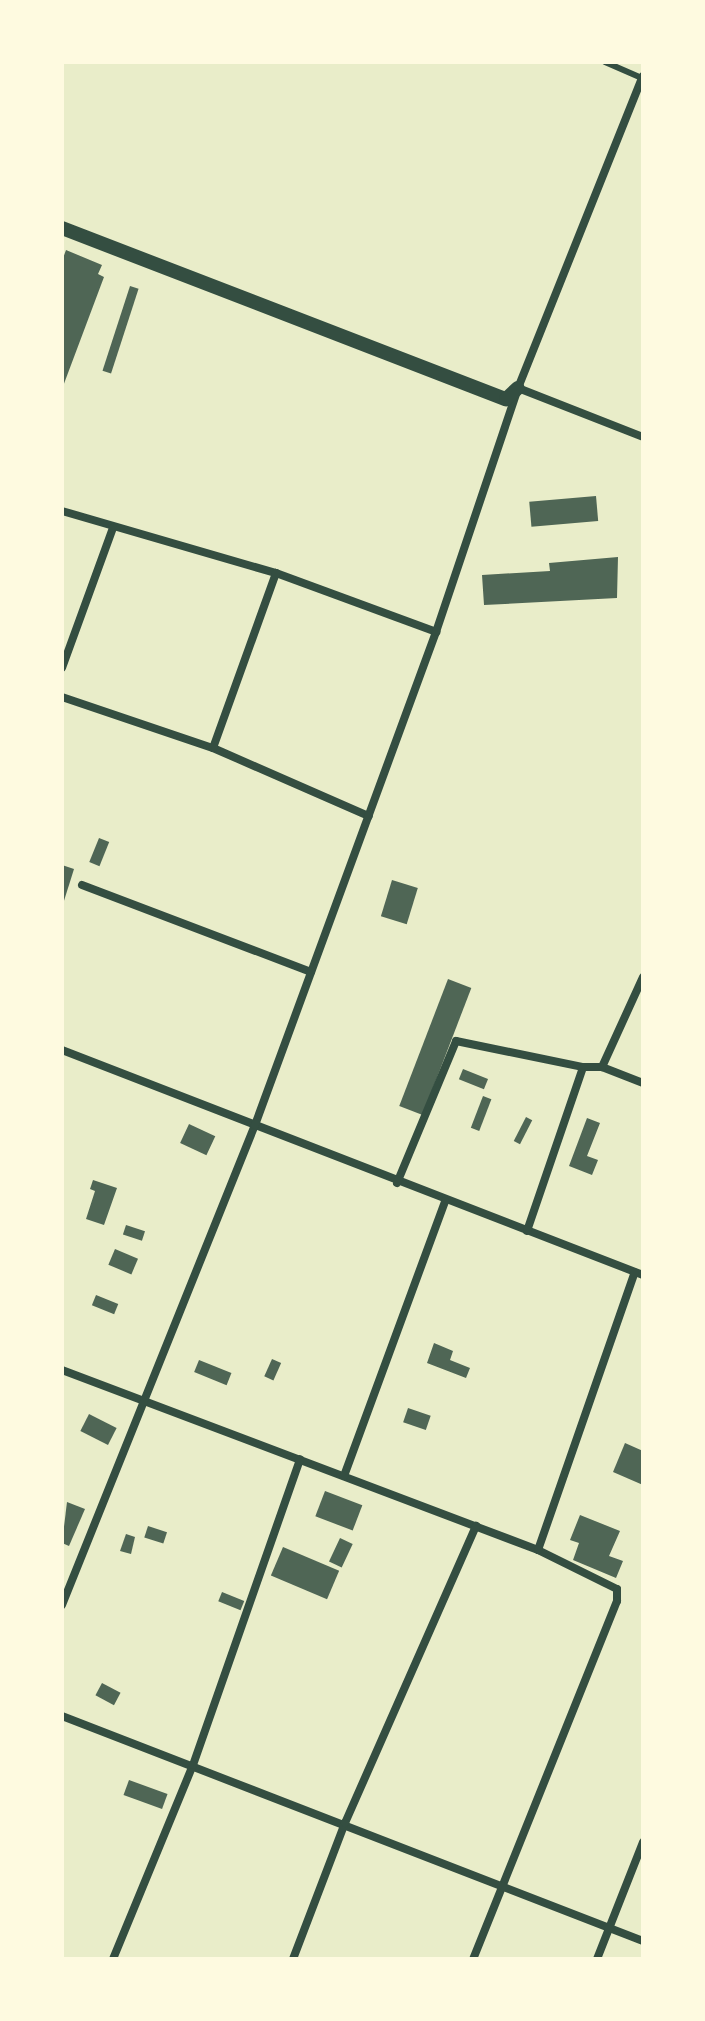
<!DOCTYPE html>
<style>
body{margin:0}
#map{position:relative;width:705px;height:2021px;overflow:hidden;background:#e9edc9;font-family:"Source Sans 3",sans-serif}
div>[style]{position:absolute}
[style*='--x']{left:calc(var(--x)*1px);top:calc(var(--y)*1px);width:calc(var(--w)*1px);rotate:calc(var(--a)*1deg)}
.building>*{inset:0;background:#4f6655;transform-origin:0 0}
.service>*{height:6px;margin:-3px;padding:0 3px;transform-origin:3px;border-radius:3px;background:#344e41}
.minor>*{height:8px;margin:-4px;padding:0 4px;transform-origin:4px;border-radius:4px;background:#344e41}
.tertiary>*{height:14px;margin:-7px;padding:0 7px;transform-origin:7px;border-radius:7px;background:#344e41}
span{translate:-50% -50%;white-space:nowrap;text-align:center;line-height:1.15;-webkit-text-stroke:7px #fefae0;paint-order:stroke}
.frame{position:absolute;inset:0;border:64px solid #fefae0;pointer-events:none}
</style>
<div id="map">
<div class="building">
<i style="clip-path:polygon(66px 250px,102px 265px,98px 274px,104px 277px,62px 389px,62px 261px)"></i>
<i style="left:130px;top:286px;width:9px;height:89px;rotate:18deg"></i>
<i style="left:596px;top:496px;width:25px;height:67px;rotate:85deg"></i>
<i style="clip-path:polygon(618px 557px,617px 598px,484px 605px,482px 575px,550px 571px,549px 563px)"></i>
<i style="left:99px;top:838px;width:11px;height:26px;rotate:22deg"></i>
<i style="clip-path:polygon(62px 865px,74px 869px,63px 904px,62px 904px)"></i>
<i style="left:392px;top:880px;width:27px;height:38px;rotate:17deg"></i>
<i style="left:448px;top:979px;width:25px;height:136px;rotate:21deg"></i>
<i style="left:463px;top:1069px;width:27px;height:11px;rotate:22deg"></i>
<i style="left:483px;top:1096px;width:9px;height:34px;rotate:21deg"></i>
<i style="left:526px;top:1117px;width:7px;height:27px;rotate:27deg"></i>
<i style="clip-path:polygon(587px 1118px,600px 1123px,587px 1156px,598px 1160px,592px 1175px,569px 1166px)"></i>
<i style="left:189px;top:1124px;width:29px;height:21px;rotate:25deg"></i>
<i style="clip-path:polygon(93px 1180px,117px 1188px,104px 1225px,86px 1219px,95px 1191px,90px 1189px)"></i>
<i style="left:126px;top:1225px;width:20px;height:10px;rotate:18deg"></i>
<i style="left:115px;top:1249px;width:25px;height:17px;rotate:23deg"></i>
<i style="left:96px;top:1295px;width:24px;height:11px;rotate:22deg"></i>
<i style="clip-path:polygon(434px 1343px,453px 1351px,450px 1360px,470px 1368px,466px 1378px,427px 1363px)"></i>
<i style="left:272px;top:1359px;width:10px;height:19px;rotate:24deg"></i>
<i style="left:199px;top:1360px;width:35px;height:13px;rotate:22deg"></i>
<i style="left:408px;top:1408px;width:24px;height:15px;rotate:19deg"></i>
<i style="left:89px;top:1414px;width:31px;height:19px;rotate:27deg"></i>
<i style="clip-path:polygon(625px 1443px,643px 1451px,643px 1485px,613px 1472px)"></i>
<i style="left:325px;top:1491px;width:40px;height:27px;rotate:21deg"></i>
<i style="clip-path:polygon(67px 1502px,85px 1509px,69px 1546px,62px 1543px)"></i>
<i style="clip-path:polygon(580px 1515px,620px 1531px,609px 1556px,623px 1561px,616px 1578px,573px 1560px,579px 1543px,570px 1540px)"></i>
<i style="left:148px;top:1526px;width:20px;height:12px;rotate:18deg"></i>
<i style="clip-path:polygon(126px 1534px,135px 1537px,131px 1554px,120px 1551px)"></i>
<i style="left:340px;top:1538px;width:14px;height:26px;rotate:25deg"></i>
<i style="left:283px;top:1547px;width:61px;height:31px;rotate:23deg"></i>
<i style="left:222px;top:1592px;width:24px;height:10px;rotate:22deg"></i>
<i style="left:102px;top:1683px;width:21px;height:14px;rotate:28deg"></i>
<i style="left:129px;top:1780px;width:41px;height:16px;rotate:20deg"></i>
</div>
<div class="service">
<i style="--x:605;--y:62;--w:40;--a:23.4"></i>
</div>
<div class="minor">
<i style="--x:518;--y:388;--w:134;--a:21.4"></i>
<i style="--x:62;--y:511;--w:223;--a:16.2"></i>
<i style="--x:276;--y:573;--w:171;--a:20.2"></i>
<i style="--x:62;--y:668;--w:149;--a:-70"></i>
<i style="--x:62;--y:697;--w:159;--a:18.7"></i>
<i style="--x:213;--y:748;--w:170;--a:23.6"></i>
<i style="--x:213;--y:748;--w:186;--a:-70.2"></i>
<i style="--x:82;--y:885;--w:245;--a:20.8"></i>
<i style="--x:62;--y:1050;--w:623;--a:21.17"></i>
<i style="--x:602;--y:1067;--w:44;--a:21.3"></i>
<i style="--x:397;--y:1183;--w:154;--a:-67.4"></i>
<i style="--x:456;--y:1041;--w:130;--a:11.6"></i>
<i style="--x:527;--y:1231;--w:173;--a:-71.1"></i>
<i style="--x:583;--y:1067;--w:19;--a:0"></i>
<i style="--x:602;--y:1067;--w:99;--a:-65.5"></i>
<i style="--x:62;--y:1370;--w:509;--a:20.71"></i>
<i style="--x:538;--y:1550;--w:88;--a:26.3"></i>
<i style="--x:617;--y:1589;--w:12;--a:90"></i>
<i style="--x:617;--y:1601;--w:386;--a:111.9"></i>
<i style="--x:344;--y:1476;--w:293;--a:-69.8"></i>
<i style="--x:538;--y:1550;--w:294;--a:-70.8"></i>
<i style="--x:62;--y:1605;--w:517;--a:-68.1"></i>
<i style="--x:255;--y:1125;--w:525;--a:-69.84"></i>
<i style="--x:436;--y:632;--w:257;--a:-71.4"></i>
<i style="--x:518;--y:388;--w:336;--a:-68.2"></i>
<i style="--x:62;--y:1716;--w:623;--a:21.17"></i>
<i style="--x:113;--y:1959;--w:210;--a:-67.6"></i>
<i style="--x:193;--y:1765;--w:324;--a:-70.7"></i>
<i style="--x:293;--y:1959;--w:146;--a:-69.1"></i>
<i style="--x:345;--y:1823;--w:325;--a:-66.2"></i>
<i style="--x:597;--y:1959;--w:126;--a:-68.5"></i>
</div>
<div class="tertiary">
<i style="--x:62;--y:228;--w:476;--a:21.1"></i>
<i style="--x:506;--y:399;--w:16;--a:-43"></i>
</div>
<div class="frame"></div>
</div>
